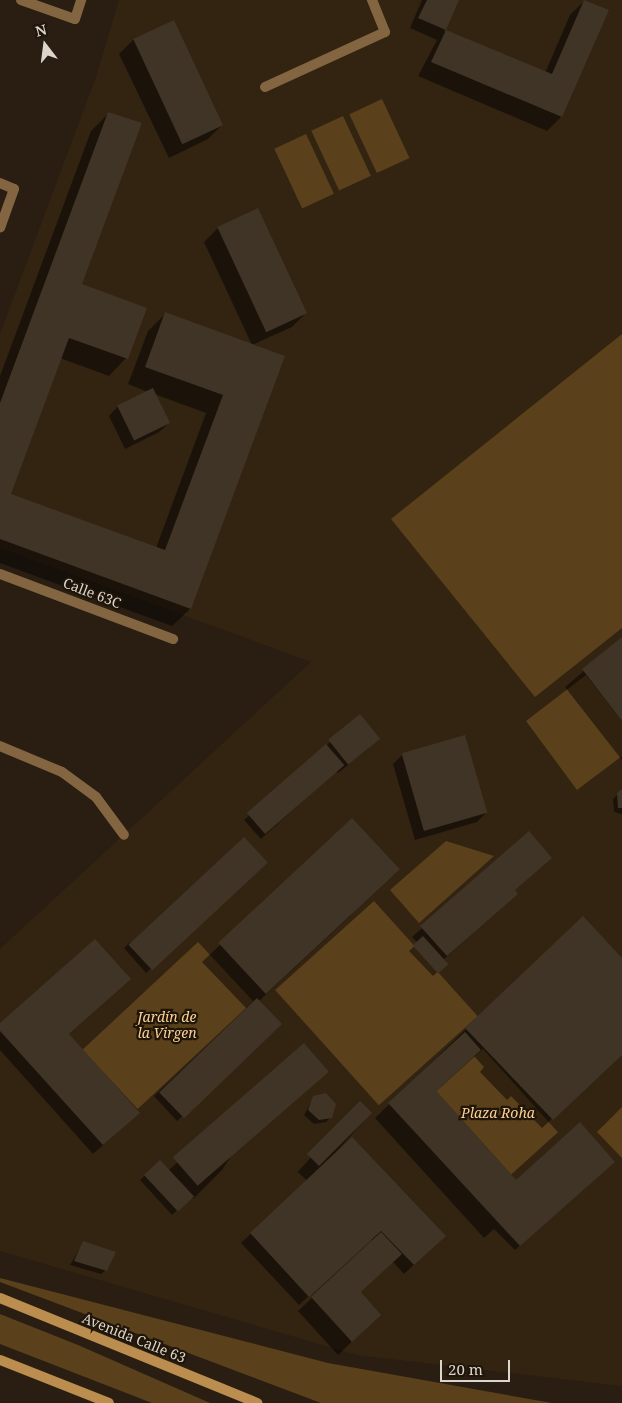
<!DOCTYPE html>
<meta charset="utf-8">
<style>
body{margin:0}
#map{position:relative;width:622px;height:1403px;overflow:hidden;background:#291e11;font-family:"Noto Serif",serif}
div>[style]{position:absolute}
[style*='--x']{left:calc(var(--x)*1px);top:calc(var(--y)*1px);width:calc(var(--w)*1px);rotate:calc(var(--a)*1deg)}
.built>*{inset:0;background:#332411}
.green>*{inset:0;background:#5b401c;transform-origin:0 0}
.shadow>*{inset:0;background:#0007;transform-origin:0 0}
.building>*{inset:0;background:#3f3426;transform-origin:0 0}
.lane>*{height:10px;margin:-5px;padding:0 5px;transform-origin:5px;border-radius:5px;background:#836641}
.street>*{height:10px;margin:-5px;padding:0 5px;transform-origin:5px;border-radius:5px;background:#836641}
.secondary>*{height:10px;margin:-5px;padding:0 5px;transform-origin:5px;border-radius:5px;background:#bb8e50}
span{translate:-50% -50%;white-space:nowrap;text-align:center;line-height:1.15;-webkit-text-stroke:4.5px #1f1508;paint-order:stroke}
.street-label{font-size:14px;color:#dcd5cc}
.park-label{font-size:14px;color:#fdd096;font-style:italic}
.north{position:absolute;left:20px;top:20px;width:50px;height:50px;-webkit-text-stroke:4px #1f1508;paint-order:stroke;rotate:345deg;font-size:14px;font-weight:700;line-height:20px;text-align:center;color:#dcd5cc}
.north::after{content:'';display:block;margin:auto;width:18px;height:22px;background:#dcd5cc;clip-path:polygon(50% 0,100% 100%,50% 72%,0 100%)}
.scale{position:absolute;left:440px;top:1360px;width:70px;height:22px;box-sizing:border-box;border:2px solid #dcd5cc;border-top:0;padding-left:6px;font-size:15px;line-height:18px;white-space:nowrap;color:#dcd5cc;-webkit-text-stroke:4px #1f1508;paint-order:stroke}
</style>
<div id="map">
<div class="built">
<i style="clip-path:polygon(119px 0,622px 0,622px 1386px,357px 1355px,0 1251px,0 949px,311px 662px,0 548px,0 334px,96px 77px)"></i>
</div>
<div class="green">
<i style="left:382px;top:99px;width:65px;height:36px;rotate:65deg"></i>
<i style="left:343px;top:116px;width:66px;height:35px;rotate:65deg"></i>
<i style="left:306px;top:134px;width:66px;height:35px;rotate:65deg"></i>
<i style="clip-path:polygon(622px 334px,622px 628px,535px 697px,391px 519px)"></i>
<i style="clip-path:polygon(586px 675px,622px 721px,622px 756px,577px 790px,526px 721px)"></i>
<i style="clip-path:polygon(446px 841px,494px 856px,419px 923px,390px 890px)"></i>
<i style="left:374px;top:901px;width:155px;height:133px;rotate:48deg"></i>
<i style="left:198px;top:942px;width:81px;height:158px;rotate:47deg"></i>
<i style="left:483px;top:1049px;width:112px;height:63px;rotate:48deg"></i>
<i style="clip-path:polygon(622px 1107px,622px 1158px,597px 1132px)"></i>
<i style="clip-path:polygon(0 1278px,328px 1363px,552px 1403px,321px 1403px,0 1282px)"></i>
<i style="clip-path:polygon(0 1314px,78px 1345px,210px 1403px,152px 1403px,0 1344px)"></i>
</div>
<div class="shadow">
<i style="clip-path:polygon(422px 0,458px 0,444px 31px,545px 73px,570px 15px,584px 1px,561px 117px,547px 131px,418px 76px,437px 40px,410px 28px)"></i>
<i style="clip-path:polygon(173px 21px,222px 125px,208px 139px,169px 158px,119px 54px,133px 40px)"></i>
<i style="clip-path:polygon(109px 113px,80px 285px,126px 358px,109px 376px,60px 358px,9px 495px,156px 548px,206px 413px,154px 394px,169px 423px,159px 432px,125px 449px,109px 416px,118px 406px,148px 392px,128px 384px,148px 331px,165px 314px,283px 357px,190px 609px,172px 626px,0 563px,0 376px,91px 131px)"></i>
<i style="clip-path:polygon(218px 228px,306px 313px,292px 327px,252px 345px,204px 242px)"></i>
<i style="clip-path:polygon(622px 639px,622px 760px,565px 687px)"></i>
<i style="clip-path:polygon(360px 715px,369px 748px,338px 773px,336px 771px,261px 839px,244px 820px)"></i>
<i style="clip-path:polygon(403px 754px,486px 813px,477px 822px,415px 840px,393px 764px)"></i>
<i style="clip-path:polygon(622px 790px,622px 814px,614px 812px,613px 799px)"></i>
<i style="clip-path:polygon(352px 820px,351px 915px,258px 1002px,280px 1024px,177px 1121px,154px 1096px,247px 1009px,202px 962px)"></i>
<i style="clip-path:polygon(529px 833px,507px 903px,443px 960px,442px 968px,433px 976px,409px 951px,418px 943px,412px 937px)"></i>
<i style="clip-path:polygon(262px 867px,146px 973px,124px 948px,128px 944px)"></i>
<i style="clip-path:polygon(622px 960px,622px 1054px,542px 1128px,511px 1096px,507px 1100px,480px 1072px,484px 1067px,474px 1056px,434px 1091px,516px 1181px,614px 1162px,515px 1250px,494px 1229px,484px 1238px,375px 1118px,466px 1029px)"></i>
<i style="clip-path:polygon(120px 988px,68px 1035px,129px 1122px,93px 1154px,0 1050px,0 1025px)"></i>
<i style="clip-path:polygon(304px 1045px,222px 1170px,193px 1199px,191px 1197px,172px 1215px,140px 1180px,160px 1161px,168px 1171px)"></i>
<i style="clip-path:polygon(314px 1097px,331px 1117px,326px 1122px,314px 1124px,304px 1115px)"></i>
<i style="left:360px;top:1103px;width:15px;height:93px;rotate:42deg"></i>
<i style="clip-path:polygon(352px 1139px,435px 1245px,404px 1274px,393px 1262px,360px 1293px,365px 1329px,338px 1355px,298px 1311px,373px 1241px,370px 1239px,299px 1305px,241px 1243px)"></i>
<i style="clip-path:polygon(83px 1243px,106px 1270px,101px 1274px,70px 1265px)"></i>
</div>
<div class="building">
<i style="clip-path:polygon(427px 0,459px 0,446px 30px,418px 18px)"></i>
<i style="clip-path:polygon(584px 0,609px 10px,562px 117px,431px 62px,446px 30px,552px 74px)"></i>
<i style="left:174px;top:20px;width:116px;height:45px;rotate:65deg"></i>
<i style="clip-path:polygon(108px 112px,142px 123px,82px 284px,147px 308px,128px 359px,69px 338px,11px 494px,165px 550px,223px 395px,145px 367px,165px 312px,285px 356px,191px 609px,0 539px,0 403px)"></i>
<i style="left:258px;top:208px;width:116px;height:45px;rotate:65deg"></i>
<i style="left:153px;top:388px;width:39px;height:40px;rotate:64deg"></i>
<i style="clip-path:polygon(622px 637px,622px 721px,582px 669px)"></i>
<i style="left:360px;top:714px;width:32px;height:41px;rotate:51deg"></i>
<i style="left:465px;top:735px;width:81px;height:66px;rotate:74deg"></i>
<i style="left:326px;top:744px;width:28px;height:105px;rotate:49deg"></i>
<i style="clip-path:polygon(622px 789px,622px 808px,618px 808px,617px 793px)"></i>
<i style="left:352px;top:818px;width:70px;height:183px;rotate:47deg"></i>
<i style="clip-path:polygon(529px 831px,552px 858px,515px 890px,518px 894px,447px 956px,420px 926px)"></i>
<i style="left:244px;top:837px;width:35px;height:158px;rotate:47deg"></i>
<i style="clip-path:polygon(583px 916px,622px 958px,622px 1055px,553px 1120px,465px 1028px)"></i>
<i style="left:423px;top:936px;width:38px;height:14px;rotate:48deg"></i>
<i style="clip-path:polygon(95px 939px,131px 979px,69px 1034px,140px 1113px,103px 1145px,0 1031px,0 1023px)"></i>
<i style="left:257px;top:998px;width:36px;height:136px;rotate:46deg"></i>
<i style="clip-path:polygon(465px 1032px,481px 1050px,436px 1091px,516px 1180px,580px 1122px,615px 1162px,520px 1246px,388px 1103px)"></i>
<i style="left:304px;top:1043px;width:38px;height:174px;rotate:49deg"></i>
<i style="clip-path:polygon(326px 1093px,336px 1104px,332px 1118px,319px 1120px,308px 1110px,313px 1096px)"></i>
<i style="left:360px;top:1101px;width:17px;height:75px;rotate:45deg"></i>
<i style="clip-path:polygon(352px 1137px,446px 1236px,414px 1265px,381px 1231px,309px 1297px,250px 1233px)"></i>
<i style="left:160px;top:1160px;width:50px;height:22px;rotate:47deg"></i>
<i style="clip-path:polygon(381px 1232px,402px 1254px,361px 1292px,381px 1315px,352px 1342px,311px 1297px)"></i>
<i style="clip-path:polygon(83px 1241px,116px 1252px,107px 1271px,74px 1261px)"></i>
</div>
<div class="lane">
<i style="--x:265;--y:87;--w:132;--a:-24.6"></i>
<i style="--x:385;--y:32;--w:35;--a:-112"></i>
</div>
<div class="street">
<i style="--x:21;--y:0;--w:57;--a:19.4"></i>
<i style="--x:75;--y:19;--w:20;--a:-72"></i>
<i style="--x:0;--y:183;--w:15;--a:23"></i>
<i style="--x:14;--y:189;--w:41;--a:109.7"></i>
<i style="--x:0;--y:574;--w:185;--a:20.6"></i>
<i style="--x:0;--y:746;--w:67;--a:22.8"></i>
<i style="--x:62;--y:772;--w:42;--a:36.3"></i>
<i style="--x:96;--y:797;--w:47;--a:53.6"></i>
</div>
<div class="secondary">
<i style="--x:0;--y:1298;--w:278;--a:22.2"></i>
<i style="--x:0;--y:1360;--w:117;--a:21.5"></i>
</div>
<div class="street-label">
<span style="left:92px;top:593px;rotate:21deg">Calle 63C</span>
<span style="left:134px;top:1338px;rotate:22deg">Avenida Calle 63</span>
</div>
<div class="park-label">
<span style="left:167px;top:1025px">Jardín de<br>la Virgen</span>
<span style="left:498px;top:1113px">Plaza Roha</span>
</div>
<div class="north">N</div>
<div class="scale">20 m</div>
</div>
